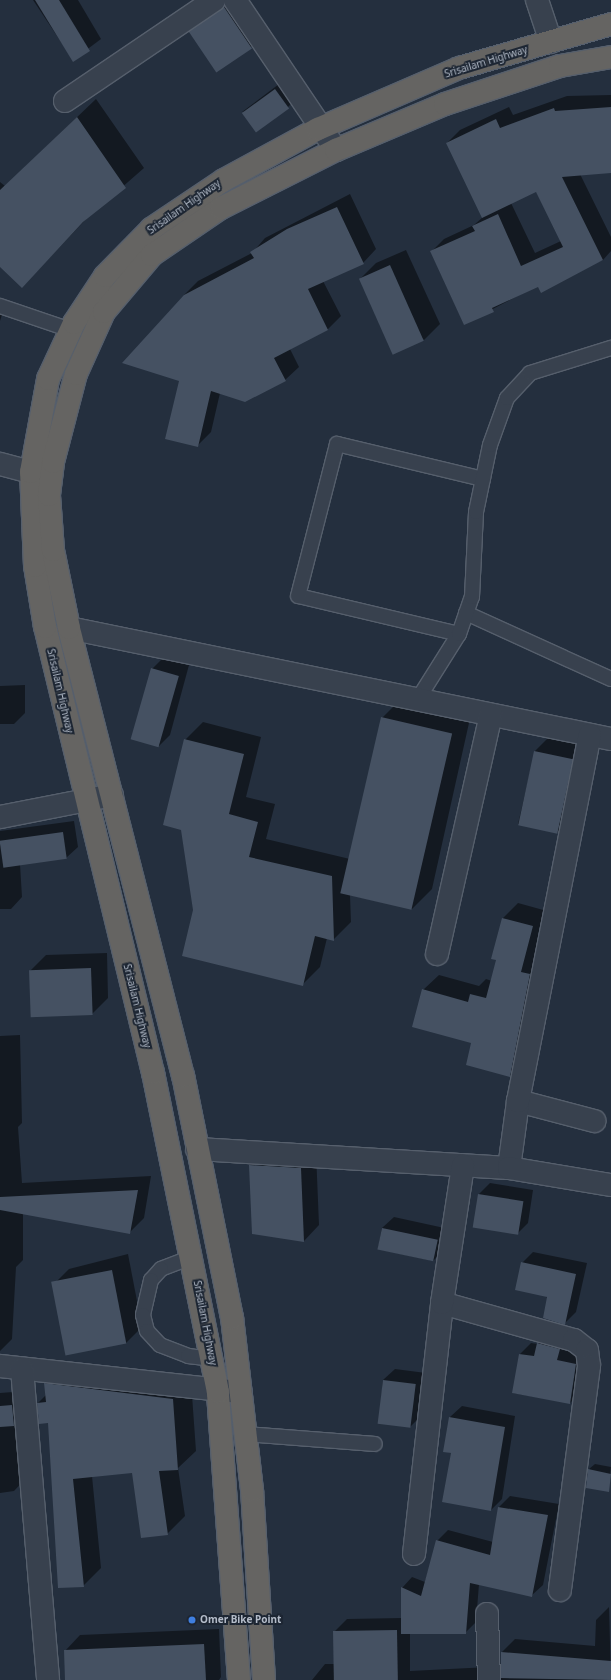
<!DOCTYPE html>
<style>
body{margin:0}
#map{position:relative;width:611px;height:1680px;overflow:hidden;background:#242f3e;font-family:"Noto Sans",sans-serif}
div>[style]{position:absolute}
[style*='--x']{left:calc(var(--x)*1px);top:calc(var(--y)*1px);width:calc(var(--w)*1px);rotate:calc(var(--a)*1deg)}
.shadow>*{inset:0;background:#0007}
.building>*{inset:0;background:#455162;transform-origin:0 0}
.roads{filter:drop-shadow(1px 0 #565f6c) drop-shadow(-1px 0 #565f6c) drop-shadow(0 1px #565f6c) drop-shadow(0 -1px #565f6c)}
.service>*{height:14px;margin:-7px;padding:0 7px;transform-origin:7px;border-radius:7px;background:#38414e}
.minor>*{height:22px;margin:-11px;padding:0 11px;transform-origin:11px;border-radius:11px;background:#38414e}
.tertiary>*{height:22px;margin:-11px;padding:0 11px;transform-origin:11px;border-radius:11px;background:#38414e}
.trunk>*{height:22px;margin:-11px;padding:0 11px;transform-origin:11px;border-radius:11px;background:#656462}
.dots>*{width:11px;height:11px;translate:-50% -50%;box-sizing:border-box;border:2px solid #1d2633;border-radius:50%}
span{translate:-50% -50%;white-space:nowrap;text-align:center;line-height:1.15;-webkit-text-stroke:4px #1d2633;paint-order:stroke}
.street-label{font-size:10px;color:#b4bcc9}
.poi-label{font-size:10px;color:#b4bcc9;font-weight:700}
.left{translate:0 -50%;text-align:left}
</style>
<div id="map">
<div class="shadow">
<i style="clip-path:polygon(33px 0,78px 0,101px 39px,73px 60px)"></i>
<i style="clip-path:polygon(231px 0,262px 36px,251px 47px,190px 32px)"></i>
<i style="clip-path:polygon(287px 78px,299px 96px,288px 107px,242px 112px)"></i>
<i style="clip-path:polygon(evenodd,611px 95px,611px 171px,580px 174px,611px 237px,611px 251px,603px 260px,539px 285px,464px 324px,431px 252px,444px 239px,474px 225px,483px 217px,447px 143px,460px 130px,509px 107px,513px 115px,567px 96px,611px 95px,536px 191px,561px 241px,535px 253px,511px 203px,536px 191px)"></i>
<i style="clip-path:polygon(96px 99px,144px 168px,88px 217px,22px 287px,0 265px,0 182px,5px 186px)"></i>
<i style="clip-path:polygon(350px 194px,376px 249px,363px 263px,323px 281px,341px 316px,328px 329px,290px 349px,299px 367px,285px 380px,220px 393px,211px 432px,197px 446px,181px 380px,184px 295px,198px 281px,252px 253px,265px 238px)"></i>
<i style="clip-path:polygon(406px 250px,440px 324px,424px 340px,360px 279px,376px 263px)"></i>
<i style="clip-path:polygon(0 303px,5px 305px,0 321px)"></i>
<i style="clip-path:polygon(163px 658px,189px 665px,170px 735px,159px 746px,152px 669px)"></i>
<i style="clip-path:polygon(25px 685px,25px 713px,14px 724px,0 724px,0 686px)"></i>
<i style="clip-path:polygon(402px 698px,471px 714px,432px 889px,412px 909px,350px 895px,351px 922px,334px 939px,327px 938px,320px 967px,302px 985px,194px 910px,185px 740px,203px 722px,261px 737px,246px 797px,275px 804px,266px 839px,350px 859px,382px 718px)"></i>
<i style="clip-path:polygon(551px 735px,588px 743px,573px 817px,557px 833px,518px 824px,535px 751px)"></i>
<i style="clip-path:polygon(74px 821px,78px 847px,66px 858px,20px 864px,22px 897px,11px 909px,0 909px,0 831px)"></i>
<i style="clip-path:polygon(518px 903px,547px 911px,525px 1061px,510px 1076px,423px 990px,439px 975px,479px 986px,486px 979px,492px 981px,498px 960px,492px 958px,503px 918px)"></i>
<i style="clip-path:polygon(107px 953px,108px 998px,92px 1014px,30px 971px,46px 955px)"></i>
<i style="clip-path:polygon(20px 1035px,22px 1123px,18px 1127px,22px 1183px,151px 1176px,144px 1218px,130px 1232px,23px 1213px,23px 1260px,16px 1267px,12px 1339px,0 1351px,0 1036px)"></i>
<i style="clip-path:polygon(266px 1149px,316px 1152px,319px 1225px,304px 1241px,250px 1165px)"></i>
<i style="clip-path:polygon(490px 1183px,533px 1190px,528px 1223px,517px 1234px,479px 1194px)"></i>
<i style="clip-path:polygon(394px 1217px,449px 1229px,444px 1250px,433px 1261px,378px 1249px,382px 1228px)"></i>
<i style="clip-path:polygon(533px 1252px,587px 1263px,576px 1312px,565px 1323px,522px 1263px)"></i>
<i style="clip-path:polygon(128px 1254px,142px 1327px,126px 1343px,53px 1285px,69px 1269px)"></i>
<i style="clip-path:polygon(549px 1332px,587px 1353px,581px 1392px,570px 1403px,513px 1393px,520px 1354px,531px 1343px,538px 1344px)"></i>
<i style="clip-path:polygon(63px 1366px,191px 1381px,196px 1451px,178px 1468px,185px 1516px,167px 1534px,133px 1472px,92px 1476px,101px 1568px,83px 1586px,49px 1422px,38px 1403px,46px 1395px,45px 1384px)"></i>
<i style="clip-path:polygon(395px 1369px,426px 1373px,421px 1416px,410px 1427px,379px 1423px,383px 1380px)"></i>
<i style="clip-path:polygon(26px 1391px,28px 1476px,14px 1491px,0 1493px,0 1393px)"></i>
<i style="clip-path:polygon(462px 1406px,515px 1416px,502px 1499px,491px 1510px,452px 1453px,444px 1451px,450px 1417px)"></i>
<i style="clip-path:polygon(595px 1464px,611px 1467px,608px 1491px,589px 1469px)"></i>
<i style="clip-path:polygon(510px 1496px,559px 1504px,543px 1585px,531px 1596px,479px 1584px,476px 1622px,465px 1633px,410px 1633px,410px 1671px,489px 1667px,491px 1674px,501px 1679px,502px 1652px,515px 1639px,595px 1646px,596px 1620px,609px 1607px,611px 1680px,312px 1680px,325px 1664px,335px 1664px,334px 1632px,347px 1619px,402px 1618px,402px 1588px,412px 1577px,425px 1582px,437px 1541px,448px 1530px,493px 1542px,499px 1507px)"></i>
<i style="clip-path:polygon(219px 1629px,221px 1677px,219px 1680px,65px 1680px,65px 1651px,80px 1635px)"></i>
</div>
<div class="building">
<i style="clip-path:polygon(35px 0,59px 0,90px 51px,73px 62px)"></i>
<i style="left:224px;top:7px;width:50px;height:43px;rotate:56deg"></i>
<i style="left:275px;top:89px;width:24px;height:41px;rotate:54deg"></i>
<i style="clip-path:polygon(611px 107px,611px 173px,562px 177px,603px 260px,541px 293px,538px 287px,492px 308px,494px 312px,464px 325px,430px 251px,475px 231px,472px 226px,498px 214px,521px 266px,563px 247px,536px 192px,482px 218px,446px 143px,496px 119px,500px 128px,554px 108px,555px 111px)"></i>
<i style="clip-path:polygon(77px 117px,126px 188px,83px 222px,22px 288px,0 267px,0 190px)"></i>
<i style="clip-path:polygon(337px 207px,364px 264px,308px 289px,328px 330px,274px 358px,286px 381px,245px 402px,211px 391px,198px 447px,165px 439px,179px 381px,122px 363px,184px 295px,254px 258px,250px 252px,287px 229px)"></i>
<i style="left:390px;top:265px;width:83px;height:34px;rotate:66deg"></i>
<i style="left:151px;top:668px;width:29px;height:74px;rotate:16deg"></i>
<i style="left:381px;top:717px;width:73px;height:181px;rotate:13deg"></i>
<i style="clip-path:polygon(184px 739px,244px 754px,229px 814px,258px 822px,249px 857px,332px 876px,334px 941px,315px 936px,303px 986px,182px 956px,193px 910px,181px 830px,163px 825px)"></i>
<i style="left:534px;top:751px;width:40px;height:76px;rotate:12deg"></i>
<i style="left:63px;top:832px;width:27px;height:64px;rotate:82deg"></i>
<i style="clip-path:polygon(502px 918px,533px 926px,521px 972px,530px 974px,510px 1077px,466px 1065px,471px 1043px,412px 1027px,422px 989px,468px 1002px,470px 994px,486px 998px,496px 960px,491px 959px)"></i>
<i style="left:91px;top:968px;width:47px;height:62px;rotate:88deg"></i>
<i style="clip-path:polygon(249px 1165px,301px 1168px,304px 1242px,252px 1234px)"></i>
<i style="clip-path:polygon(138px 1190px,130px 1234px,0 1210px,0 1197px)"></i>
<i style="left:478px;top:1194px;width:46px;height:34px;rotate:9deg"></i>
<i style="left:382px;top:1228px;width:57px;height:22px;rotate:12deg"></i>
<i style="clip-path:polygon(521px 1262px,576px 1274px,565px 1325px,543px 1318px,547px 1297px,515px 1290px)"></i>
<i style="left:112px;top:1270px;width:75px;height:62px;rotate:79deg"></i>
<i style="clip-path:polygon(537px 1343px,560px 1349px,557px 1360px,576px 1364px,570px 1404px,512px 1393px,519px 1354px,534px 1356px)"></i>
<i style="left:383px;top:1380px;width:33px;height:44px;rotate:7deg"></i>
<i style="clip-path:polygon(44px 1383px,173px 1399px,178px 1470px,159px 1471px,168px 1535px,141px 1538px,132px 1473px,73px 1479px,84px 1587px,58px 1588px,48px 1423px,39px 1424px,37px 1403px,46px 1402px)"></i>
<i style="clip-path:polygon(12px 1405px,14px 1426px,0 1427px,0 1406px)"></i>
<i style="clip-path:polygon(449px 1417px,505px 1427px,491px 1511px,442px 1502px,451px 1453px,443px 1452px)"></i>
<i style="clip-path:polygon(588px 1469px,611px 1474px,609px 1492px,586px 1488px)"></i>
<i style="clip-path:polygon(498px 1507px,548px 1515px,532px 1597px,470px 1583px,466px 1634px,401px 1634px,401px 1587px,421px 1596px,436px 1540px,490px 1555px)"></i>
<i style="left:397px;top:1630px;width:50px;height:64px;rotate:89deg"></i>
<i style="clip-path:polygon(204px 1644px,206px 1680px,65px 1680px,64px 1650px)"></i>
<i style="clip-path:polygon(501px 1652px,611px 1661px,611px 1680px,501px 1678px)"></i>
</div>
<div class="roads">
<div class="service">
<i style="--x:0;--y:306;--w:75;--a:18.7"></i>
<i style="--x:466;--y:613;--w:159;--a:24.5"></i>
<i style="--x:459;--y:634;--w:165;--a:-166.7"></i>
<i style="--x:298;--y:596;--w:157;--a:-75.6"></i>
<i style="--x:337;--y:444;--w:150;--a:13.5"></i>
<i style="--x:418;--y:699;--w:77;--a:-57.8"></i>
<i style="--x:459;--y:634;--w:39;--a:-71"></i>
<i style="--x:472;--y:597;--w:85;--a:-87.3"></i>
<i style="--x:476;--y:512;--w:68;--a:-78.2"></i>
<i style="--x:490;--y:445;--w:50;--a:-70.1"></i>
<i style="--x:507;--y:398;--w:34;--a:-47"></i>
<i style="--x:530;--y:373;--w:85;--a:-17.2"></i>
<i style="--x:192;--y:1257;--w:33;--a:159"></i>
<i style="--x:161;--y:1269;--w:15;--a:132"></i>
<i style="--x:151;--y:1280;--w:36;--a:103"></i>
<i style="--x:143;--y:1315;--w:16;--a:76"></i>
<i style="--x:147;--y:1331;--w:19;--a:47"></i>
<i style="--x:160;--y:1345;--w:30;--a:21"></i>
<i style="--x:188;--y:1356;--w:24;--a:7"></i>
<i style="--x:246;--y:1434;--w:129;--a:4.4"></i>
</div>
<div class="minor">
<i style="--x:235;--y:0;--w:181;--a:56"></i>
<i style="--x:537;--y:0;--w:44;--a:71.6"></i>
<i style="--x:65;--y:101;--w:180;--a:-34.1"></i>
<i style="--x:69;--y:628;--w:553;--a:11.57"></i>
<i style="--x:0;--y:817;--w:114;--a:-11.1"></i>
<i style="--x:437;--y:954;--w:245;--a:-77.3"></i>
<i style="--x:518;--y:1101;--w:79;--a:14.7"></i>
<i style="--x:197;--y:1149;--w:313;--a:3.5"></i>
<i style="--x:509;--y:1168;--w:68;--a:-82.3"></i>
<i style="--x:518;--y:1101;--w:373;--a:-78.9"></i>
<i style="--x:509;--y:1168;--w:103;--a:9.5"></i>
<i style="--x:442;--y:1303;--w:137;--a:15.7"></i>
<i style="--x:574;--y:1340;--w:16;--a:38"></i>
<i style="--x:587;--y:1350;--w:16;--a:83"></i>
<i style="--x:589;--y:1366;--w:226;--a:97.4"></i>
<i style="--x:0;--y:1366;--w:242;--a:6.2"></i>
<i style="--x:22;--y:1369;--w:312;--a:85.2"></i>
<i style="--x:414;--y:1554;--w:253;--a:-83.6"></i>
<i style="--x:442;--y:1303;--w:139;--a:-81.3"></i>
<i style="--x:487;--y:1614;--w:66;--a:88.3"></i>
</div>
<div class="tertiary">
<i style="--x:0;--y:464;--w:51;--a:14.9"></i>
</div>
<div class="trunk">
<i style="--x:239;--y:1680;--w:289;--a:-94.2"></i>
<i style="--x:218;--y:1392;--w:326;--a:-101.5"></i>
<i style="--x:153;--y:1073;--w:459;--a:-103.6"></i>
<i style="--x:45;--y:627;--w:62;--a:-99.3"></i>
<i style="--x:35;--y:566;--w:94;--a:-92.4"></i>
<i style="--x:31;--y:472;--w:95;--a:-79.6"></i>
<i style="--x:48;--y:379;--w:62;--a:-65.1"></i>
<i style="--x:74;--y:323;--w:56;--a:-56.6"></i>
<i style="--x:105;--y:276;--w:66;--a:-45.6"></i>
<i style="--x:151;--y:229;--w:88;--a:-33.9"></i>
<i style="--x:224;--y:180;--w:107;--a:-28.5"></i>
<i style="--x:318;--y:129;--w:154;--a:-23.4"></i>
<i style="--x:459;--y:68;--w:158;--a:-16.1"></i>
<i style="--x:264;--y:1680;--w:190;--a:-93.6"></i>
<i style="--x:252;--y:1490;--w:173;--a:-96.6"></i>
<i style="--x:232;--y:1318;--w:247;--a:-101.4"></i>
<i style="--x:183;--y:1076;--w:462;--a:-104.3"></i>
<i style="--x:69;--y:628;--w:80;--a:-101.6"></i>
<i style="--x:53;--y:550;--w:55;--a:-94.2"></i>
<i style="--x:49;--y:495;--w:33;--a:-83"></i>
<i style="--x:53;--y:462;--w:91;--a:-75.4"></i>
<i style="--x:76;--y:374;--w:68;--a:-65.7"></i>
<i style="--x:104;--y:312;--w:75;--a:-49.9"></i>
<i style="--x:152;--y:255;--w:83;--a:-34.3"></i>
<i style="--x:221;--y:208;--w:129;--a:-26.8"></i>
<i style="--x:336;--y:150;--w:118;--a:-22.9"></i>
<i style="--x:445;--y:104;--w:121;--a:-18.3"></i>
<i style="--x:560;--y:66;--w:52;--a:-10"></i>
</div>
</div>
<div class="dots">
<i style="left:192px;top:1620px;background:#3f7fe0"></i>
</div>
<div class="street-label">
<span style="left:486px;top:62px;rotate:-17deg">Srisailam Highway</span>
<span style="left:184px;top:207px;rotate:-35deg">Srisailam Highway</span>
<span style="left:60px;top:691px;rotate:77deg">Srisailam Highway</span>
<span style="left:137px;top:1006px;rotate:76deg">Srisailam Highway</span>
<span style="left:205px;top:1323px;rotate:79deg">Srisailam Highway</span>
</div>
<div class="poi-label">
<span class="left" style="left:200px;top:1620px">Omer Bike Point</span>
</div>
</div>
